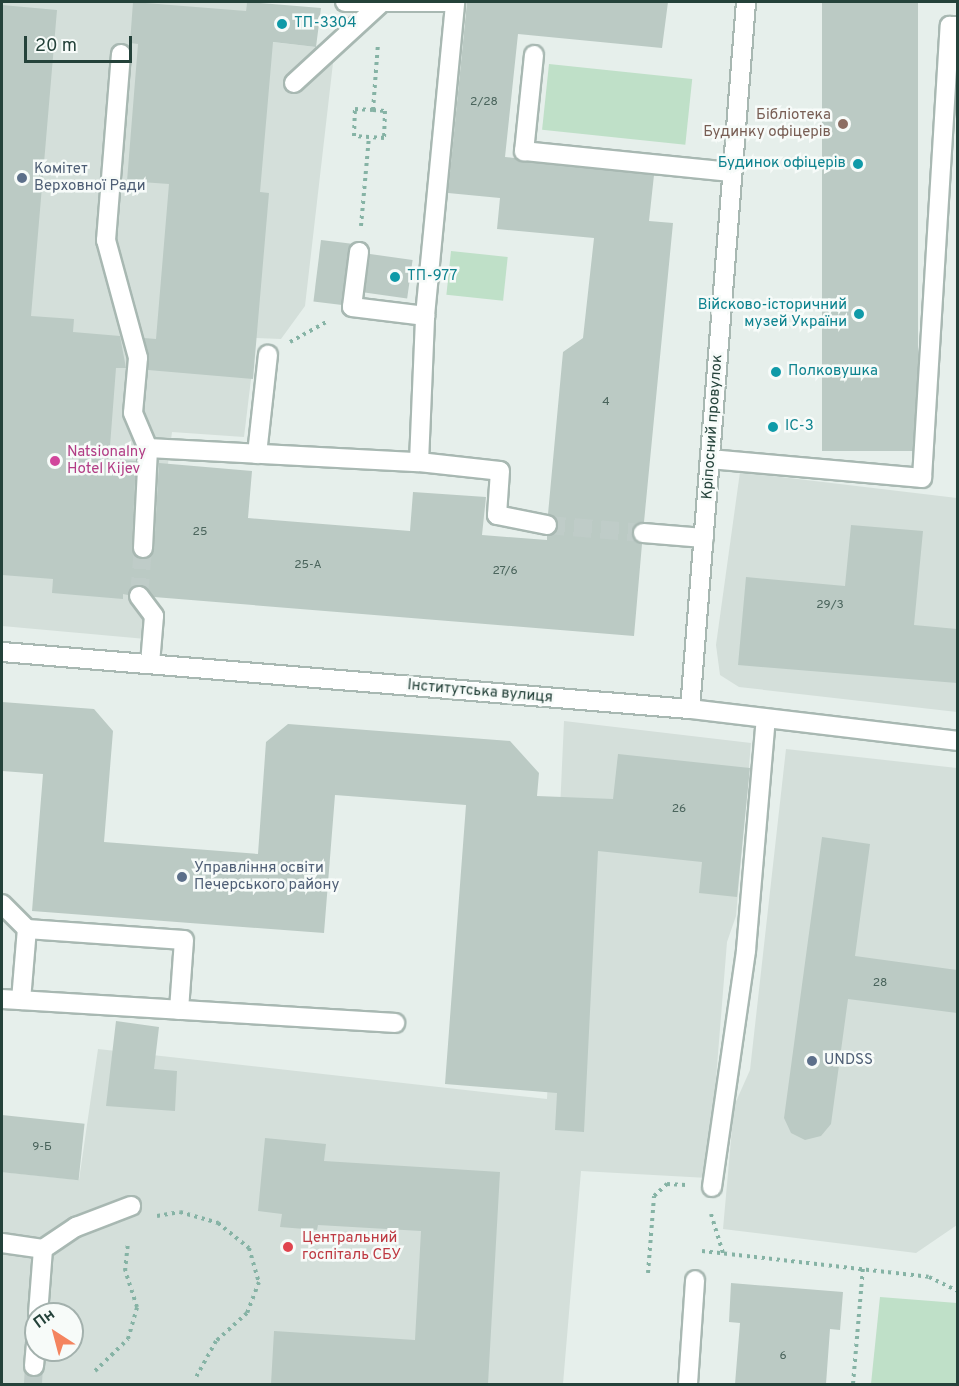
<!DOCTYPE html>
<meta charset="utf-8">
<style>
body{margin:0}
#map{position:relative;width:959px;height:1386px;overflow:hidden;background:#e6efeb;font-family:Overpass,sans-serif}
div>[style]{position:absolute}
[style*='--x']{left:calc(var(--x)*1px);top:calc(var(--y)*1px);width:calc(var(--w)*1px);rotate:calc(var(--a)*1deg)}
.built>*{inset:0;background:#d4dfda}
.green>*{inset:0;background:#bfe0c8;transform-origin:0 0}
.building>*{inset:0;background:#bbcac4;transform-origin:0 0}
.minor-tunnel>*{height:18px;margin-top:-9px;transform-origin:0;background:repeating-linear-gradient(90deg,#bfccc8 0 18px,transparent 0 27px)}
.path>*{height:4px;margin-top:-2px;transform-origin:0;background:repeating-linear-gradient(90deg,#86b3a5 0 3px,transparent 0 7.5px)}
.roads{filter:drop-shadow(2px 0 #a8b8b2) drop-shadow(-2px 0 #a8b8b2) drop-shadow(0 2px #a8b8b2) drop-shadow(0 -2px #a8b8b2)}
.minor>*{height:18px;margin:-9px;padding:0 9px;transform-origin:9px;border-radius:9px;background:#fff}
.dots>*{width:16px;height:16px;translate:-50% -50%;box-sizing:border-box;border:3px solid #f7fbf9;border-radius:50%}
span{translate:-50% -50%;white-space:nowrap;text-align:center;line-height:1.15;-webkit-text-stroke:5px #f7fbf9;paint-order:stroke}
.number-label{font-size:12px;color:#4a645c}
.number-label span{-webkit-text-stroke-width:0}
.culture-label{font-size:15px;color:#0d838f}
.left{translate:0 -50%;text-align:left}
.right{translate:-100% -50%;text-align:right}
.education-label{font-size:15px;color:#785e54}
.service-label{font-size:15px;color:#4e5e75}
.street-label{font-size:15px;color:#24423a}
.hotel-label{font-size:15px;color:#b23c85}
.health-label{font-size:15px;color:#be3a42}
.frame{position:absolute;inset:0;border:3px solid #24423a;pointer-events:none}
.north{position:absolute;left:24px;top:1302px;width:60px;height:60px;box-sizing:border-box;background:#f7fbf9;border:2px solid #a3b1ad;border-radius:50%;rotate:324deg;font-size:16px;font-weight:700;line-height:24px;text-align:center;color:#24423a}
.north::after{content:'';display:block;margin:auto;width:21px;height:27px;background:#f4845f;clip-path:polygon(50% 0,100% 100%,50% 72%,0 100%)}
.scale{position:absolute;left:24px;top:36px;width:108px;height:27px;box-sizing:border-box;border:3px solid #24423a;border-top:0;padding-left:8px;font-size:18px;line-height:21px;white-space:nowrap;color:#24423a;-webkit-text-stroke:4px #f7fbf9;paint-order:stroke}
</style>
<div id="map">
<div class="built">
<i style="clip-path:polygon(2px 2px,247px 2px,244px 39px,316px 47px,333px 63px,305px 306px,281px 339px,256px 338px,244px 437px,172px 432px,146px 639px,2px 626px)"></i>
<i style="clip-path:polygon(740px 472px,957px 498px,957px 712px,739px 687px,720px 675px,716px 645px)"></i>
<i style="clip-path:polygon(evenodd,564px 721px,751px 743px,736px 916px,727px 942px,708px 1178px,581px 1171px,563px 1384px,2px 1384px,2px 1172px,79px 1180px,98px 1049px,547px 1099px,564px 721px,36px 1314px,72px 1314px,72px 1350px,36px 1350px,36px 1314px)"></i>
<i style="clip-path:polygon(786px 749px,957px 768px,957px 1225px,916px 1253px,723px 1229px,734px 1106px,750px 1070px)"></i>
</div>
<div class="green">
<i style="left:549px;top:64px;width:144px;height:66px;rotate:6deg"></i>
<i style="left:451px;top:251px;width:57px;height:44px;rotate:6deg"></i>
<i style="clip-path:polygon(880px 1297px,957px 1303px,957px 1384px,871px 1384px)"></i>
</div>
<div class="building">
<i style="clip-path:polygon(133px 2px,246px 11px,247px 2px,321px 8px,316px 47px,273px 42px,260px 192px,269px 193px,253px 379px,148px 370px,144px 338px,156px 339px,169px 184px,127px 181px,138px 44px,130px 43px)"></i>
<i style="clip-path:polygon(467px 2px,668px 2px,662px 48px,518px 34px,505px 157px,654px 175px,649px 221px,673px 223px,644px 522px,632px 532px,633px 538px,642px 544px,634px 636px,154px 597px,138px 585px,128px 595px,123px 594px,123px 599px,52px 593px,53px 579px,2px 575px,2px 5px,57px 10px,31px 316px,74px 319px,73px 332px,120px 336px,126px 368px,116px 368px,109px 459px,136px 461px,132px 547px,136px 557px,148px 558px,154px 549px,159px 463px,252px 471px,248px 518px,410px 531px,413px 492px,486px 497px,482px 535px,547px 540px,547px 536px,556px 532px,557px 521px,548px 514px,563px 352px,583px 338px,594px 238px,497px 229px,500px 198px,448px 193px)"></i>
<i style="left:822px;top:2px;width:96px;height:449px"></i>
<i style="left:321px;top:240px;width:31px;height:62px;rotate:7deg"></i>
<i style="left:370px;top:254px;width:43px;height:39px;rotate:8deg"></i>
<i style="clip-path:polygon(851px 525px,923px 531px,914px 625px,957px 629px,957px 683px,738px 665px,746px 577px,845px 586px)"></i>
<i style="clip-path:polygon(2px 702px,94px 709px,113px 731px,104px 842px,258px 854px,266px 742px,288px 724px,510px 741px,539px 773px,537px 796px,613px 799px,618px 754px,750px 768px,737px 897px,699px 893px,702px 862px,598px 851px,584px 1132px,555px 1130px,557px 1093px,445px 1084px,466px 805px,335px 795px,324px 933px,32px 911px,43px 774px,2px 771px)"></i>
<i style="clip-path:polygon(822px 837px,870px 844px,855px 956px,957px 970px,957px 1013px,848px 999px,831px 1124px,821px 1136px,805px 1140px,791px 1133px,784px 1118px)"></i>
<i style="clip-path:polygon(116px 1021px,159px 1027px,154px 1069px,177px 1071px,175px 1111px,106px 1106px)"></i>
<i style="left:2px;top:1115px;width:83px;height:57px;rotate:6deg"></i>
<i style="clip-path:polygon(265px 1138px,326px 1144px,324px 1161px,500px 1172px,488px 1384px,271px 1384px,274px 1331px,415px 1340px,421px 1231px,318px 1225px,317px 1230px,280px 1227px,282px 1214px,258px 1211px)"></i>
<i style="clip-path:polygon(731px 1283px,843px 1292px,840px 1330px,830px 1329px,826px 1384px,735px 1384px,740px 1323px,729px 1322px)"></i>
</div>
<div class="minor-tunnel">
<i style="--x:547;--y:525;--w:96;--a:4.8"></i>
<i style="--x:139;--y:596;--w:48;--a:-85.2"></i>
<i style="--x:33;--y:1384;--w:18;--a:-87"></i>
</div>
<div class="path">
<i style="--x:373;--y:110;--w:12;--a:5"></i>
<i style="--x:385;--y:111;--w:27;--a:92"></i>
<i style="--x:384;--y:138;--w:30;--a:-176"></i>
<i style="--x:354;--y:136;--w:27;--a:-88"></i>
<i style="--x:355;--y:109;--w:18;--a:3"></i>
<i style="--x:373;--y:110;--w:66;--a:-85.7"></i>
<i style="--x:361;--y:226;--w:89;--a:-84.9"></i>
<i style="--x:290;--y:342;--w:43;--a:-28.9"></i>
<i style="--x:711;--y:1214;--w:41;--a:72.9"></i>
<i style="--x:157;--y:1216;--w:23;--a:-10"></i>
<i style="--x:180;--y:1212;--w:40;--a:16"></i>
<i style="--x:218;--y:1223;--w:40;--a:39"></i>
<i style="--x:249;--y:1248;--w:35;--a:74"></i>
<i style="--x:259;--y:1282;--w:33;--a:111"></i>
<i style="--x:247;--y:1313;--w:42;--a:137.9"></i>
<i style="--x:216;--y:1341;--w:43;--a:118.9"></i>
<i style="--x:702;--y:1251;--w:228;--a:6.5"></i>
<i style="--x:929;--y:1277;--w:32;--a:26"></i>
<i style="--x:648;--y:1273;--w:77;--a:-85.5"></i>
<i style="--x:654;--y:1196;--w:18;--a:-43"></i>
<i style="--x:667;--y:1184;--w:19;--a:3"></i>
<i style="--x:95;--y:1371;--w:46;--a:-44.1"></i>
<i style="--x:128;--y:1339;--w:33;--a:-74"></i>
<i style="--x:137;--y:1307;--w:38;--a:-108"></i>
<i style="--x:125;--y:1271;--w:29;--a:-84"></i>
<i style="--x:853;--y:1384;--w:116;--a:-85.1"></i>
</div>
<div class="roads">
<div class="minor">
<i style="--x:345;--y:2;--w:110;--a:0"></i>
<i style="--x:121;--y:54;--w:187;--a:94.6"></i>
<i style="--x:106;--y:240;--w:122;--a:74.8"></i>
<i style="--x:138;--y:358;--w:55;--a:95.2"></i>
<i style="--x:133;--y:413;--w:38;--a:67"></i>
<i style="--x:534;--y:55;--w:97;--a:95.9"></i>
<i style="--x:524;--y:151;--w:209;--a:5.8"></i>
<i style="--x:294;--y:83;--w:117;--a:-42.6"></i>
<i style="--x:359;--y:252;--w:55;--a:97.3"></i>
<i style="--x:352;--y:307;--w:74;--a:7"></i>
<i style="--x:257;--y:454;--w:100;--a:-83.7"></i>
<i style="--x:710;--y:459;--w:213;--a:5.1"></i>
<i style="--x:922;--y:478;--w:453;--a:-86.5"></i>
<i style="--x:950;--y:26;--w:8;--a:0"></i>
<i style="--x:419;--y:462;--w:146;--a:-87.6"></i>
<i style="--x:425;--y:316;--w:315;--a:-84.5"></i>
<i style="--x:643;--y:533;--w:61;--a:4.7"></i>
<i style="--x:143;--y:548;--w:100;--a:-87.1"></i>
<i style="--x:148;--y:448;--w:271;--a:3"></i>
<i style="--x:419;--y:462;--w:81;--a:6.3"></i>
<i style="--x:500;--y:471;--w:44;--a:93.9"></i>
<i style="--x:497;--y:515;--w:51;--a:11.3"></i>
<i style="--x:139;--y:596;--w:25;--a:53"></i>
<i style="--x:154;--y:616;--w:48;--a:94.8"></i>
<i style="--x:2;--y:652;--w:690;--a:4.74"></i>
<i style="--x:690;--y:709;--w:270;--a:6.8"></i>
<i style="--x:690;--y:709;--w:709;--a:-85.47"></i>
<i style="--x:2;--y:904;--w:35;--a:45"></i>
<i style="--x:27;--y:929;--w:157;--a:4"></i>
<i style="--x:184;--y:940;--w:70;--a:94.1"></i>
<i style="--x:2;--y:999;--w:394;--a:3.5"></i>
<i style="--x:21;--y:1000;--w:71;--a:-85.2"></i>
<i style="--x:712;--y:1187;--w:239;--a:-81.8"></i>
<i style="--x:746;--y:950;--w:232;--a:-85.1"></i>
<i style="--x:2;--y:1243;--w:41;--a:8.3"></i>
<i style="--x:43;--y:1249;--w:40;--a:-34"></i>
<i style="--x:76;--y:1227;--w:59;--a:-20.9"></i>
<i style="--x:38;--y:1314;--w:65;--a:-85.6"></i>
<i style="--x:34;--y:1366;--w:21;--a:-85"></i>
<i style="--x:688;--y:1384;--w:104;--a:-86.1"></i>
</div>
</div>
<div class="dots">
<i style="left:282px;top:24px;background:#0f9aa8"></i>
<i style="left:843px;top:124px;background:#8d6e63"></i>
<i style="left:858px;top:164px;background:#0f9aa8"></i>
<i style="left:22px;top:178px;background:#5c6f8a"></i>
<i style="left:395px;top:277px;background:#0f9aa8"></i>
<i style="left:859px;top:314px;background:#0f9aa8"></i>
<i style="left:776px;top:372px;background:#0f9aa8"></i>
<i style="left:773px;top:427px;background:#0f9aa8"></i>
<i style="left:55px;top:461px;background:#d1479c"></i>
<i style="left:182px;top:877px;background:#5c6f8a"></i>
<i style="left:812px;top:1061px;background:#5c6f8a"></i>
<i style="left:288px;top:1247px;background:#e0444e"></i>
</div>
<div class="number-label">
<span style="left:484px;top:103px">2/28</span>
<span style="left:606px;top:403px">4</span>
<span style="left:200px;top:533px">25</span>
<span style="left:308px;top:566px">25-А</span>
<span style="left:505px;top:572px">27/6</span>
<span style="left:830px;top:606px">29/3</span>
<span style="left:679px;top:810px">26</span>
<span style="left:880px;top:984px">28</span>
<span style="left:42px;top:1148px">9-Б</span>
<span style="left:783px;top:1357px">6</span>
</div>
<div class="culture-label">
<span class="left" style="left:294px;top:24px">ТП-3304</span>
<span class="right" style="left:846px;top:164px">Будинок офіцерів</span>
<span class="left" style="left:407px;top:277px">ТП-977</span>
<span class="right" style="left:847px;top:314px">Війсково-історичний<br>музей України</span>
<span class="left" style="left:788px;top:372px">Полковушка</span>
<span class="left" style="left:785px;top:427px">ІС-3</span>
</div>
<div class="education-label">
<span class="right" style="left:831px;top:124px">Бібліотека<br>Будинку офіцерів</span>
</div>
<div class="service-label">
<span class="left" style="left:34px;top:178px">Комітет<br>Верховної Ради</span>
<span class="left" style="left:194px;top:877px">Управління освіти<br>Печерського району</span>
<span class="left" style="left:824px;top:1061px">UNDSS</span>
</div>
<div class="street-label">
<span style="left:713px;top:427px;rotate:-86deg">Кріпосний провулок</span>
<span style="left:480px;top:692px;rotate:5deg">Інститутська вулиця</span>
</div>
<div class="hotel-label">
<span class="left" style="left:67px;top:461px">Natsionalny<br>Hotel Kijev</span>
</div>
<div class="health-label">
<span class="left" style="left:302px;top:1247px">Центральний<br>госпіталь СБУ</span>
</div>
<div class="frame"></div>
<div class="north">Пн</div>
<div class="scale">20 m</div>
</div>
